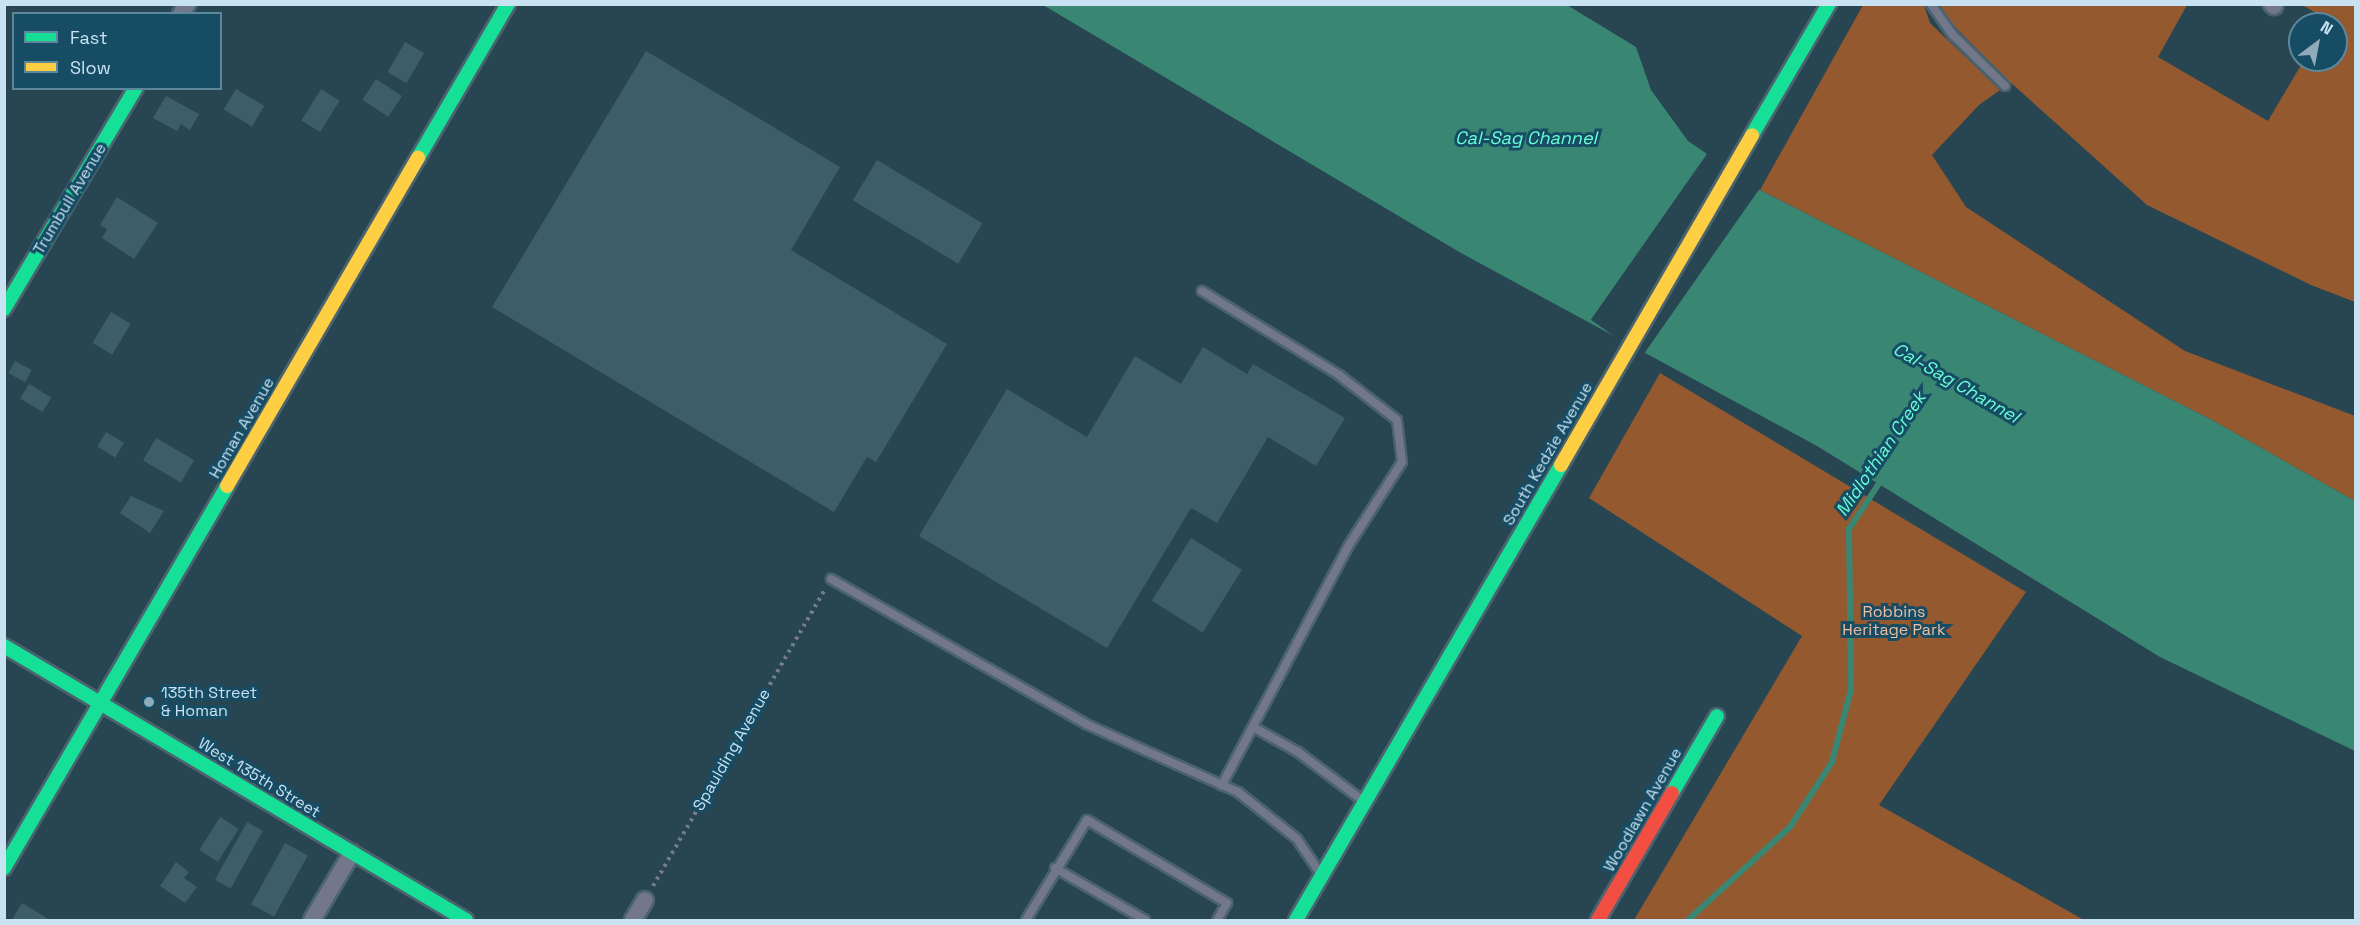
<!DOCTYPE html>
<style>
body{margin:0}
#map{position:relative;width:2360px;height:925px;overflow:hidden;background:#284552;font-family:"Space Grotesk",sans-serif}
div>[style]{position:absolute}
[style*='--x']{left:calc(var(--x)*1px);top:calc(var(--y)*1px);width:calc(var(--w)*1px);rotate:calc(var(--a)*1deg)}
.green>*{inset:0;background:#95592f}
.water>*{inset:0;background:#398773}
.pier>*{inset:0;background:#284552;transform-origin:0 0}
.stream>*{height:6px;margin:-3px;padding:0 3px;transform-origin:3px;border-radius:3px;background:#398773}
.building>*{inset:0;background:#3d5e67;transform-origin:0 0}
.path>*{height:4px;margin-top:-2px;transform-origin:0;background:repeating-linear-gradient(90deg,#747b8b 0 3px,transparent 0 7.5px)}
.roads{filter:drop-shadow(2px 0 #4b636f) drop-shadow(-2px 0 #4b636f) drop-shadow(0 2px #4b636f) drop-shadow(0 -2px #4b636f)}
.lane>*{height:8px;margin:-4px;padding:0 4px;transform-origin:4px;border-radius:4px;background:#72778a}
.street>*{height:16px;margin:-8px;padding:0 8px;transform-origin:8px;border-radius:8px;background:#72778a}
.fast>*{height:14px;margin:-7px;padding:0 7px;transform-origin:7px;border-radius:7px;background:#16e098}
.slow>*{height:14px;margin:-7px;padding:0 7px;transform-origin:7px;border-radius:7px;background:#ffcf43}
.jam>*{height:14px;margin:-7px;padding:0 7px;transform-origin:7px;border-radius:7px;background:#f24e42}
.dots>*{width:16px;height:16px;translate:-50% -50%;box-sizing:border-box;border:3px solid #164c64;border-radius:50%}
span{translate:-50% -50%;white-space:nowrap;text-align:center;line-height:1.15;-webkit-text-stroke:6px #164c64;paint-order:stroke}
.street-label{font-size:16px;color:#c8e2f1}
.park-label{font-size:16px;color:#efbda0}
.poi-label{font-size:16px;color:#c8e2f1}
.left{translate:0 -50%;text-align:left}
.water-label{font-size:18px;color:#69fed5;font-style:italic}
.frame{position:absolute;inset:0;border:6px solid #c8e2f1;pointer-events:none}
.legend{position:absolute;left:12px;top:12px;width:210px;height:78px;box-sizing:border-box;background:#164c64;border:2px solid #5d889c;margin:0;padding:8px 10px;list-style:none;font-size:18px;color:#c8e2f1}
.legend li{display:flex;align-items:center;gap:12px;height:30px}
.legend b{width:30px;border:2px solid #5d889c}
.north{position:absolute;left:2288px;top:12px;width:60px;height:60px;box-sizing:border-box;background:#164c64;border:2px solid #5d889c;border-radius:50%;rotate:32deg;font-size:16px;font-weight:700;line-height:24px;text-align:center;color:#c8e2f1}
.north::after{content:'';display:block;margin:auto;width:21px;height:27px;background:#90abb9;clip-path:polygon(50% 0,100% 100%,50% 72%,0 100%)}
</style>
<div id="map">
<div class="green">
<i style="clip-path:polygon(1863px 5px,1924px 5px,1930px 23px,2000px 90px,1979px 105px,1932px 155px,1966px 207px,2185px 351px,2355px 416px,2355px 501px,2212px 420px,1760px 190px)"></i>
<i style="clip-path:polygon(1940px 5px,2187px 5px,2158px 57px,2268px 121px,2304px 60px,2336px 60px,2336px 24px,2325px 24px,2327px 19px,2302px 5px,2355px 5px,2355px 302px,2311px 285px,2147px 205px,2010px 82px,1949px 21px)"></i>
<i style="clip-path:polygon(1660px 373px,2026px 592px,1879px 805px,2084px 920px,1634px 920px,1802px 636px,1589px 498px)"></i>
</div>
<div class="water">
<i style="clip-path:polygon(1043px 5px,1567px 5px,1636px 47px,1651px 90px,1688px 141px,1760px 190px,2212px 420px,2355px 501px,2355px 751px,2160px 657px,1817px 446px,1461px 253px)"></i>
</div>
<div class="pier">
<i style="left:1709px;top:151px;width:63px;height:206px;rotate:35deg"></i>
</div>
<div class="stream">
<i style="--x:1688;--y:920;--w:138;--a:-42.4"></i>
<i style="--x:1790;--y:827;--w:77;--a:-57.1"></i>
<i style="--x:1832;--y:762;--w:75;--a:-75.4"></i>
<i style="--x:1851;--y:689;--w:160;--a:-90.7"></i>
<i style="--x:1849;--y:529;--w:60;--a:-56.6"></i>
</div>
<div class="building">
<i style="left:405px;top:42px;width:22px;height:35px;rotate:30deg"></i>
<i style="clip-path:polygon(646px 51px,840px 167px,791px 250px,947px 344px,876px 462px,867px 457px,834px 512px,492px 307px)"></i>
<i style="left:376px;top:79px;width:31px;height:25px;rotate:33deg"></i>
<i style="left:236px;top:89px;width:33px;height:24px;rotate:31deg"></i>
<i style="left:321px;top:89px;width:22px;height:37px;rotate:32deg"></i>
<i style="clip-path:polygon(166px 96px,199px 114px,190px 130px,181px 124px,177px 131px,153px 118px)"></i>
<i style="left:877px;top:160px;width:123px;height:47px;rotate:31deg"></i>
<i style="clip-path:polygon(117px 197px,158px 223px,134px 259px,102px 238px,107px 229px,100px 225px)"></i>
<i style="left:111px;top:312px;width:23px;height:36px;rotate:31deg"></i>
<i style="clip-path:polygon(1203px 347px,1247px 374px,1253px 364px,1345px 418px,1316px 466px,1268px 437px,1217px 523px,1191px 508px,1107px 648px,919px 536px,1007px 389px,1087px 437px,1135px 356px,1181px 384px)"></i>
<i style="left:15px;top:361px;width:19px;height:14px;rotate:28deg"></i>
<i style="left:29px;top:384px;width:26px;height:17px;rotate:31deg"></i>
<i style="left:106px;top:432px;width:21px;height:17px;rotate:31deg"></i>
<i style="left:156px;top:438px;width:44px;height:26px;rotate:30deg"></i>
<i style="clip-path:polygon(131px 496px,164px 511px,150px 533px,120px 513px)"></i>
<i style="left:1191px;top:538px;width:60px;height:74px;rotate:32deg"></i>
<i style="left:220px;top:817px;width:22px;height:39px;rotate:32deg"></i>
<i style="left:247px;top:822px;width:18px;height:66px;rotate:29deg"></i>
<i style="left:285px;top:843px;width:26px;height:70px;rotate:29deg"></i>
<i style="clip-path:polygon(176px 862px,189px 872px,184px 878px,197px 887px,185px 903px,160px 886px)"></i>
<i style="clip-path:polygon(22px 903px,50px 920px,12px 920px)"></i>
</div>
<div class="path">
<i style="--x:653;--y:886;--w:343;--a:-59.9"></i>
</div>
<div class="roads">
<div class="lane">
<i style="--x:1931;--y:4;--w:38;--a:55"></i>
<i style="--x:1953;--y:35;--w:73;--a:44.4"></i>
<i style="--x:1202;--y:291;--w:161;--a:31.5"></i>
<i style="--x:1339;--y:375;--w:73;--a:37.8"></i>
<i style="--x:1397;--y:420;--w:42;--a:83.2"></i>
<i style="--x:1402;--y:462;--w:98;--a:122.6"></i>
<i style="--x:1349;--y:545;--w:272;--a:117.9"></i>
<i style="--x:831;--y:579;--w:293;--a:29.6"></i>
<i style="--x:1086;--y:724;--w:167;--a:24.1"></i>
<i style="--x:1238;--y:792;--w:75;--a:38.5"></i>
<i style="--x:1297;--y:839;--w:41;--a:55.9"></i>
<i style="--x:1253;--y:727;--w:51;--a:29.1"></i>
<i style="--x:1298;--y:752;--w:80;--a:36.9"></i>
<i style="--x:1055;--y:868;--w:104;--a:30"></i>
<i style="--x:1026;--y:920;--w:117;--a:-58.6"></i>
<i style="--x:1087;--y:820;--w:163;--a:30.7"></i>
<i style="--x:1227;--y:903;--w:20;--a:120"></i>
</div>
<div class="street">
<i style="--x:2272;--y:4;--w:3;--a:45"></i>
<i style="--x:181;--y:14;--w:12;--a:-59"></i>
<i style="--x:312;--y:920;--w:78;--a:-59.2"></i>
<i style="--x:633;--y:920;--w:23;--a:-59"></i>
</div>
<div class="fast">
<i style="--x:1752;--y:135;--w:152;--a:-59.6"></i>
<i style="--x:418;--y:158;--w:178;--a:-59.7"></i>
<i style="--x:4;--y:309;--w:257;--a:-59.2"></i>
<i style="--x:4;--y:646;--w:537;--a:30.67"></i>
<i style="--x:1672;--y:793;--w:89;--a:-59.7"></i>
<i style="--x:4;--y:868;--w:442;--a:-59.7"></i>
<i style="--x:1296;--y:920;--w:527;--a:-59.78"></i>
</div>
<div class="slow">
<i style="--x:1561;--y:465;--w:381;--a:-59.9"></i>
<i style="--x:227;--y:486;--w:380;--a:-59.8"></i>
</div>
<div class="jam">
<i style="--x:1598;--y:920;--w:147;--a:-59.8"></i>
</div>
</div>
<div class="dots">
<i style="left:149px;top:702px;background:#90abb9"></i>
</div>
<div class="street-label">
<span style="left:70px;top:199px;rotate:-59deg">Trumbull Avenue</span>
<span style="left:242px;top:428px;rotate:-60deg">Homan Avenue</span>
<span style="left:1548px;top:454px;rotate:-60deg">South Kedzie Avenue</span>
<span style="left:732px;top:750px;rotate:-60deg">Spaulding Avenue</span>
<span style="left:259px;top:778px;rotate:31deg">West 135th Street</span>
<span style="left:1643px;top:810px;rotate:-60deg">Woodlawn Avenue</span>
</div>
<div class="park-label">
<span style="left:1894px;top:621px">Robbins<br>Heritage Park</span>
</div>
<div class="poi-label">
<span class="left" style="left:161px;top:702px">135th Street<br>&amp; Homan</span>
</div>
<div class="water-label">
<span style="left:1526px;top:138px">Cal-Sag Channel</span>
<span style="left:1956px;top:383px;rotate:30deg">Cal-Sag Channel</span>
<span style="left:1881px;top:454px;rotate:-56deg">Midlothian Creek</span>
</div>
<div class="frame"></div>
<ul class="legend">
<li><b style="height:8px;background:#16e098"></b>Fast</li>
<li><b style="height:8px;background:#ffcf43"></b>Slow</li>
</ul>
<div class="north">N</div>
</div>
